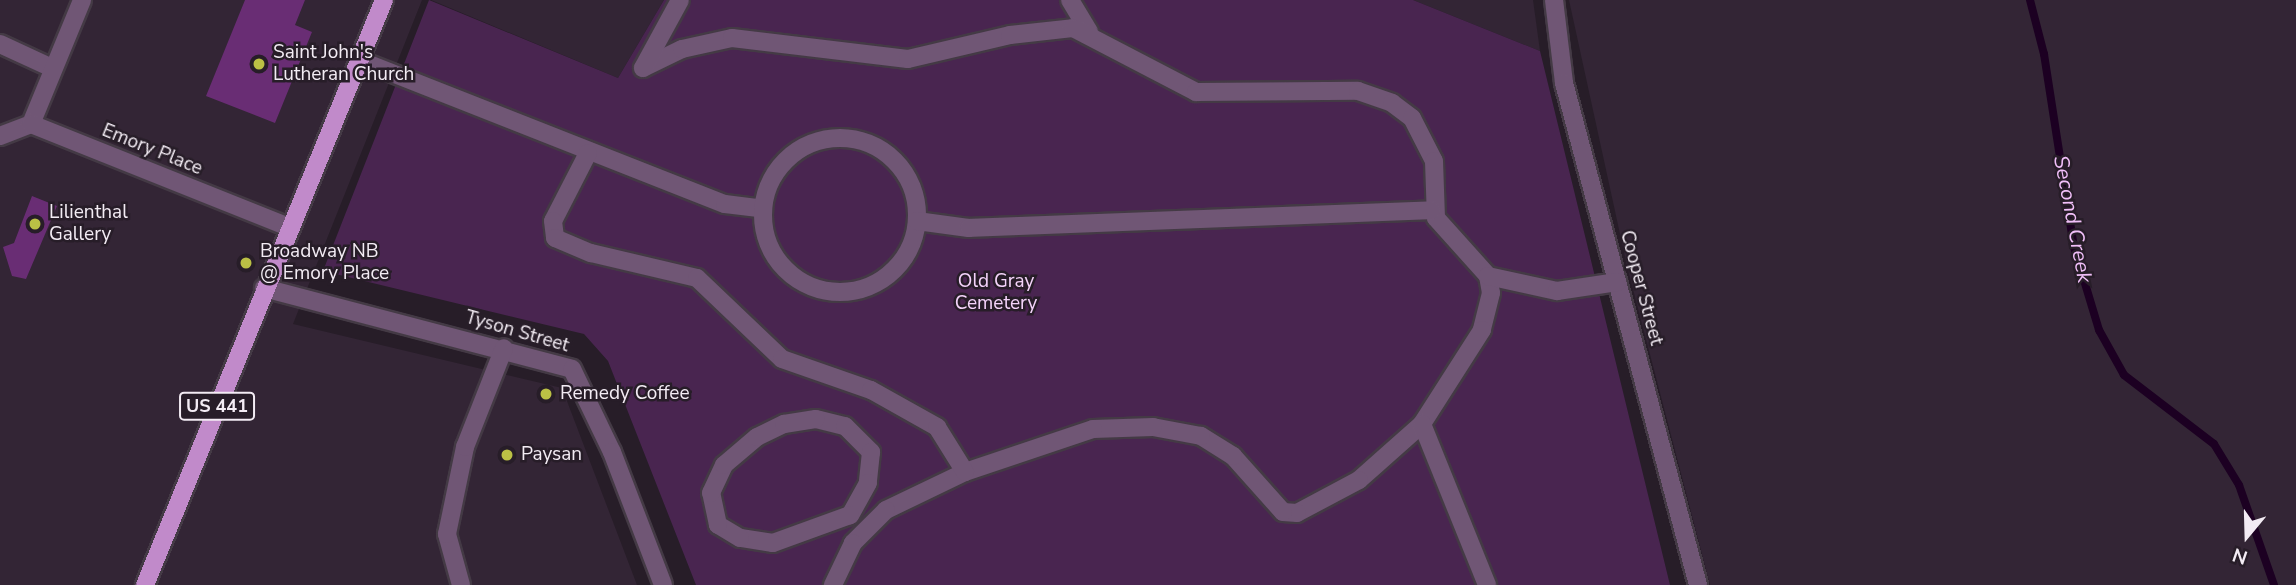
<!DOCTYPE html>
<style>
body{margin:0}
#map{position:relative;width:2296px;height:585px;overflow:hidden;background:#271d28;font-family:"Nunito Sans",sans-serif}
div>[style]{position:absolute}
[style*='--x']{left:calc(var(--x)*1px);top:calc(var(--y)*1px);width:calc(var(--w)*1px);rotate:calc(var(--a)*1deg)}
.built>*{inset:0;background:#332535}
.green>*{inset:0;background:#492550}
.stream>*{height:8px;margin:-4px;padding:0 4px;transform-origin:4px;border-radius:4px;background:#1c0022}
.building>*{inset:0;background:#692d74}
.roads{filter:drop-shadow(2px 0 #443a45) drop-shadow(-2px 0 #443a45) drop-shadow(0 2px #443a45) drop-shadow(0 -2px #443a45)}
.minor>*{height:18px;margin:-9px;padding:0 9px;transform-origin:9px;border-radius:9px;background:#705675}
.minor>.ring{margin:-9px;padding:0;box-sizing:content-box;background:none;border:18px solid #705675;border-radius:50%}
.major>*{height:18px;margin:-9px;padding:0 9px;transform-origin:9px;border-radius:9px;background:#c18aca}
.dots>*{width:19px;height:19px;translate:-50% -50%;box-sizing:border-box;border:4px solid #271d28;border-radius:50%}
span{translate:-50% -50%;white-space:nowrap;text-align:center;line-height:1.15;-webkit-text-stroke:5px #271d28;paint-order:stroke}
.shield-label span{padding:2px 5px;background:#271d28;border:2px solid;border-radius:5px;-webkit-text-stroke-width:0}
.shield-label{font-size:18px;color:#f3ecf4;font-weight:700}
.poi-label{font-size:19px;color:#f3ecf4}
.left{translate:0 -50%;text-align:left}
.street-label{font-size:19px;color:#f3ecf4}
.park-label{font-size:19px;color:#f4d3fa}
.water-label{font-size:21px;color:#f1bff9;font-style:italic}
.north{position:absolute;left:2212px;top:501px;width:70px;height:70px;-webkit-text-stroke:5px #271d28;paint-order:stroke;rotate:199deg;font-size:19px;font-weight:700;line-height:28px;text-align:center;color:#f3ecf4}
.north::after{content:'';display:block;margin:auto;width:24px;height:32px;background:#f3ecf4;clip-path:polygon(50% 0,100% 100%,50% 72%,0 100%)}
</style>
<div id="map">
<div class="built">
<i style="clip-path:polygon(0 0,422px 0,293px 324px,562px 388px,637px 585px,0 585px)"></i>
<i style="clip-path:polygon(431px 0,664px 0,618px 78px)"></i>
<i style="clip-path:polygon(1413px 0,1533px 0,1540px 51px)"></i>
<i style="clip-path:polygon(1569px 0,2296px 0,2296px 585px,1710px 585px,1627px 266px)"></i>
</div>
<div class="green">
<i style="clip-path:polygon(429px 0,618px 78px,664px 0,1413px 0,1540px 51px,1670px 585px,696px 585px,608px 361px,584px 334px,323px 271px)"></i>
</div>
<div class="stream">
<i style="--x:2030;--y:0;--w:56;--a:75.5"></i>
<i style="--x:2044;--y:54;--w:195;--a:81.2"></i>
<i style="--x:2074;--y:247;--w:87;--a:73.2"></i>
<i style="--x:2099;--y:330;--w:51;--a:60.9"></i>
<i style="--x:2124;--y:375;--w:113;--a:37.5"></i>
<i style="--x:2214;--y:444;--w:48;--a:58.6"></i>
<i style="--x:2239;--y:485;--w:106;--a:70.7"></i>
</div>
<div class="building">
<i style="clip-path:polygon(245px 0,305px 0,295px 25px,312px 32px,275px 123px,206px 96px)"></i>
<i style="clip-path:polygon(32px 196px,57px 206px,26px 279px,12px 276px,3px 247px,14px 243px)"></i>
</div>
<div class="roads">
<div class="minor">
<i style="--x:1070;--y:0;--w:37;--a:59"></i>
<i style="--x:1554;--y:0;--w:84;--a:83.1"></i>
<i style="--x:1564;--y:83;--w:520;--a:75.05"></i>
<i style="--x:0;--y:44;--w:57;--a:24.8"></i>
<i style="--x:359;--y:60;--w:393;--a:21.5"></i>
<i style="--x:725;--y:204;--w:38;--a:7"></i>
<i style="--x:643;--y:68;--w:43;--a:-26"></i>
<i style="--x:682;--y:49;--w:51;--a:-12.4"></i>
<i style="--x:732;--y:38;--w:177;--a:6.8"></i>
<i style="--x:908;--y:59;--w:105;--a:-13.2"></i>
<i style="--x:1010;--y:35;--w:63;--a:-6.3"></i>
<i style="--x:1073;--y:28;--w:139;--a:27.5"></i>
<i style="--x:1196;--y:92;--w:162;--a:-0.4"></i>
<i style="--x:1358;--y:91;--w:36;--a:19"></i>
<i style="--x:1392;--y:103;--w:25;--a:37"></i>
<i style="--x:1412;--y:118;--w:48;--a:62.9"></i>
<i style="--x:1434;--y:161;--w:57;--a:88"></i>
<i style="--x:1436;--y:218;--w:78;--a:48.1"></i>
<i style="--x:1488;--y:276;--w:17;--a:80"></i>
<i style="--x:1491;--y:293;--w:38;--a:104"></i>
<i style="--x:1482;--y:330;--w:112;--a:122.6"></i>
<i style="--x:1422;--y:424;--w:84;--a:138.4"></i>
<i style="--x:1359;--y:480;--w:70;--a:152"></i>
<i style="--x:1297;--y:513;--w:14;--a:-176"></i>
<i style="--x:1283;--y:512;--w:75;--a:-131.8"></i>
<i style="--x:1233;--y:456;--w:38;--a:-148"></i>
<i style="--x:1201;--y:436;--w:49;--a:-169.4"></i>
<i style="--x:1153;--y:427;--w:60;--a:178.1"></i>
<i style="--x:1093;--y:429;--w:135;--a:161.4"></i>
<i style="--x:965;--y:472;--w:88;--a:154.3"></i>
<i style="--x:886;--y:510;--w:47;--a:135"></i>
<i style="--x:853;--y:543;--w:47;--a:115.5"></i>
<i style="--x:643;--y:68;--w:77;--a:-61.4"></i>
<i style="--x:31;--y:124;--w:134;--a:-67.6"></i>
<i style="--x:0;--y:136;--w:33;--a:-21"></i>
<i style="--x:31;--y:124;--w:277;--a:21.8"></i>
<i class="ring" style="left:763px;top:138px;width:136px;height:136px"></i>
<i style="--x:588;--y:153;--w:76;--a:117.2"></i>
<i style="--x:553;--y:221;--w:17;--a:83"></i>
<i style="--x:555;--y:238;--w:39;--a:23"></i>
<i style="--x:591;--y:253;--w:109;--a:13.3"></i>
<i style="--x:697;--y:278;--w:117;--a:43.6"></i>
<i style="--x:782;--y:359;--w:94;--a:19.2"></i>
<i style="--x:871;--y:390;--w:76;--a:29.3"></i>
<i style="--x:937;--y:427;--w:53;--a:58.1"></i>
<i style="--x:917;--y:221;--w:52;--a:7.7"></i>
<i style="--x:969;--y:228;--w:463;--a:-2.2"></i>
<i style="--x:1488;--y:276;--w:71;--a:12.3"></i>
<i style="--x:1557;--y:291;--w:61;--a:-8.5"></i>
<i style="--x:264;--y:288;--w:318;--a:14.7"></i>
<i style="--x:572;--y:369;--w:92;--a:64.3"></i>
<i style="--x:612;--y:452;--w:142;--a:69"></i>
<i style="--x:816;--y:419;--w:30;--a:14"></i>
<i style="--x:845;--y:426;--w:37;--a:45"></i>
<i style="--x:871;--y:452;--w:31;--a:96"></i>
<i style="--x:868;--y:483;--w:37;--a:119"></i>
<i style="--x:850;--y:515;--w:82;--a:160"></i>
<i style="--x:773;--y:543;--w:33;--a:-171"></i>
<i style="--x:740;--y:538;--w:26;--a:-149"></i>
<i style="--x:718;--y:525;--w:33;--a:-102"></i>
<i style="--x:711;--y:493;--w:31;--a:-65"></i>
<i style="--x:724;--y:465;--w:43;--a:-40.3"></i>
<i style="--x:757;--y:437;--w:30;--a:-26"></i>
<i style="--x:784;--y:424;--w:32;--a:-9"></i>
<i style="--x:1422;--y:424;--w:174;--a:68"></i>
<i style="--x:461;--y:585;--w:53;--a:-105.4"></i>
<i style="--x:447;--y:534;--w:89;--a:-78.3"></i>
<i style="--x:465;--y:447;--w:106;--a:-68.5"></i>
</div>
<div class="major">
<i style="--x:145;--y:585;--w:632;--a:-67.78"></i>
</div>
</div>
<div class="dots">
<i style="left:259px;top:64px;background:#bbc045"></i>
<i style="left:35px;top:224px;background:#bbc045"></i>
<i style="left:246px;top:263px;background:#bbc045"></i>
<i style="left:546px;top:394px;background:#bbc045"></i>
<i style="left:507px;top:455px;background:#bbc045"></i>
</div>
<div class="shield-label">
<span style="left:217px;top:406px">US 441</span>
</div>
<div class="poi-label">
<span class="left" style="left:273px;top:64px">Saint John's<br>Lutheran Church</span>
<span class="left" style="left:49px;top:224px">Lilienthal<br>Gallery</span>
<span class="left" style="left:260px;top:263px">Broadway NB<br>@ Emory Place</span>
<span class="left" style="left:560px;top:394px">Remedy Coffee</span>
<span class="left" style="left:521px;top:455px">Paysan</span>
</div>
<div class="street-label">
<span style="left:152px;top:150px;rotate:22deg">Emory Place</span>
<span style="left:1641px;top:288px;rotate:75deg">Cooper Street</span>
<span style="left:517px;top:332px;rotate:16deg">Tyson Street</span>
</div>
<div class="park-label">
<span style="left:996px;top:293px">Old Gray<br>Cemetery</span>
</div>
<div class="water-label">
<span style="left:2073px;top:219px;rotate:79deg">Second Creek</span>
</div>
<div class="north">N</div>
</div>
